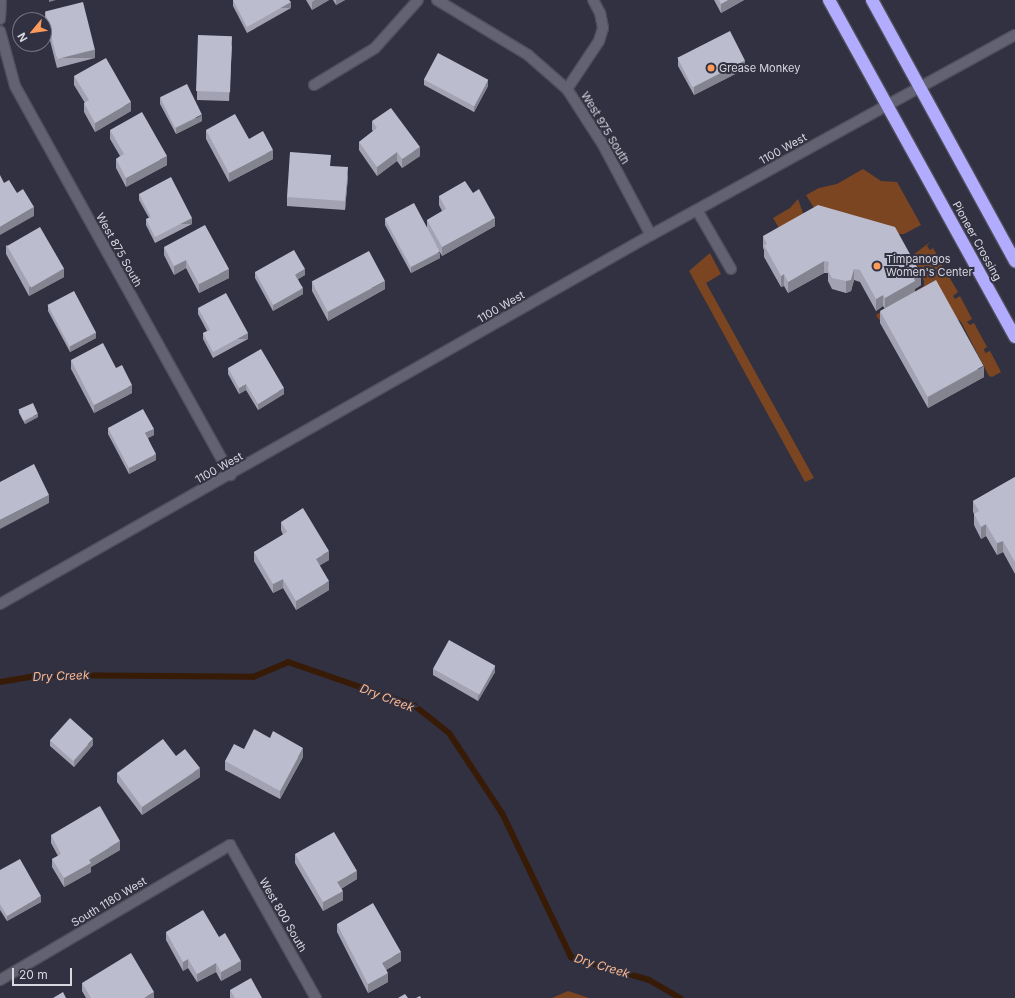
<!DOCTYPE html>
<style>
body{margin:0}
#map{position:relative;width:1015px;height:998px;overflow:hidden;background:#323141;font-family:Inter,sans-serif}
div>[style]{position:absolute}
[style*='--x']{left:calc(var(--x)*1px);top:calc(var(--y)*1px);width:calc(var(--w)*1px);rotate:calc(var(--a)*1deg)}
.green>*{inset:0;background:#7c4521}
.stream>*{height:6px;margin:-3px;padding:0 3px;transform-origin:3px;border-radius:3px;background:#371b07}
.roads{filter:drop-shadow(1px 0 #4f4e5b) drop-shadow(-1px 0 #4f4e5b) drop-shadow(0 1px #4f4e5b) drop-shadow(0 -1px #4f4e5b)}
.minor>*{height:10px;margin:-5px;padding:0 5px;transform-origin:5px;border-radius:5px;background:#626273}
.highway>*{height:12px;margin:-6px;padding:0 6px;transform-origin:6px;border-radius:6px;background:#b1acfe}
.wall>*{inset:0;background:#a2a2b2}
.shaded-wall>*{inset:0;background:#848491;transform-origin:0 0}
.building>*{inset:0;background:#bcbccf;transform-origin:0 0}
.dots>*{width:11px;height:11px;translate:-50% -50%;box-sizing:border-box;border:2px solid #323141;border-radius:50%}
span{translate:-50% -50%;white-space:nowrap;text-align:center;line-height:1.15;-webkit-text-stroke:4px #323141;paint-order:stroke}
.poi-label{font-size:11px;color:#d8d8e1}
.left{translate:0 -50%;text-align:left}
.street-label{font-size:11px;color:#d8d8e1}
.water-label{font-size:12px;color:#fdb990;font-style:italic}
.north{position:absolute;left:12px;top:12px;width:40px;height:40px;box-sizing:border-box;background:#323141;border:1px solid #747481;border-radius:50%;rotate:241deg;font-size:11px;font-weight:700;line-height:16px;text-align:center;color:#d8d8e1}
.north::after{content:'';display:block;margin:auto;width:14px;height:18px;background:#ff9b5a;clip-path:polygon(50% 0,100% 100%,50% 72%,0 100%)}
.scale{position:absolute;left:12px;top:968px;width:60px;height:18px;box-sizing:border-box;border:2px solid #d8d8e1;border-top:0;padding-left:5px;font-size:12px;line-height:14px;white-space:nowrap;color:#d8d8e1;-webkit-text-stroke:3px #323141;paint-order:stroke}
</style>
<div id="map">
<div class="green">
<i style="clip-path:polygon(863px 169px,881px 181px,897px 182px,921px 225px,904px 234px,895px 234px,816px 211px,806px 195px,819px 188px,837px 184px)"></i>
<i style="clip-path:polygon(798px 199px,804px 216px,782px 233px,773px 218px,790px 208px)"></i>
<i style="clip-path:polygon(930px 242px,927px 246px,930px 250px,933px 248px,943px 265px,939px 268px,941px 272px,945px 270px,958px 292px,953px 296px,955px 299px,960px 296px,972px 319px,967px 322px,970px 325px,974px 323px,987px 347px,984px 349px,985px 353px,990px 351px,1001px 372px,992px 377px,989px 376px,961px 322px,928px 293px,879px 320px,876px 315px,924px 286px,924px 281px,913px 255px)"></i>
<i style="clip-path:polygon(710px 253px,721px 274px,706px 283px,814px 478px,805px 482px,689px 271px)"></i>
<i style="clip-path:polygon(568px 991px,589px 998px,552px 998px)"></i>
</div>
<div class="stream">
<i style="--x:0;--y:682;--w:42;--a:-9.7"></i>
<i style="--x:41;--y:675;--w:212;--a:0.5"></i>
<i style="--x:253;--y:677;--w:38;--a:-23"></i>
<i style="--x:288;--y:662;--w:134;--a:19.1"></i>
<i style="--x:415;--y:706;--w:43;--a:38.5"></i>
<i style="--x:449;--y:733;--w:96;--a:56.5"></i>
<i style="--x:502;--y:813;--w:160;--a:64.4"></i>
<i style="--x:571;--y:957;--w:81;--a:16.4"></i>
<i style="--x:649;--y:980;--w:36;--a:30"></i>
</div>
<div class="roads">
<div class="minor">
<i style="--x:437;--y:0;--w:106;--a:31.1"></i>
<i style="--x:528;--y:55;--w:52;--a:41.1"></i>
<i style="--x:567;--y:89;--w:64;--a:57.1"></i>
<i style="--x:602;--y:143;--w:104;--a:62"></i>
<i style="--x:0;--y:19;--w:19;--a:-87"></i>
<i style="--x:0;--y:31;--w:57;--a:74.7"></i>
<i style="--x:15;--y:86;--w:445;--a:61"></i>
<i style="--x:314;--y:85;--w:71;--a:-31.2"></i>
<i style="--x:375;--y:48;--w:64;--a:-48.1"></i>
<i style="--x:567;--y:89;--w:58;--a:-56.3"></i>
<i style="--x:599;--y:41;--w:14;--a:-73"></i>
<i style="--x:603;--y:28;--w:15;--a:-101"></i>
<i style="--x:600;--y:13;--w:15;--a:-118"></i>
<i style="--x:697;--y:210;--w:68;--a:60"></i>
<i style="--x:0;--y:604;--w:748;--a:-29.55"></i>
<i style="--x:651;--y:235;--w:415;--a:-28.8"></i>
<i style="--x:0;--y:980;--w:267;--a:-30.4"></i>
<i style="--x:230;--y:845;--w:176;--a:60.7"></i>
</div>
<div class="highway">
<i style="--x:829;--y:0;--w:385;--a:61.1"></i>
<i style="--x:872;--y:0;--w:298;--a:61.3"></i>
</div>
</div>
<div class="wall">
<i style="clip-path:polygon(233px 0,291px 8px,247px 33px,233px 6px)"></i>
<i style="clip-path:polygon(306px 0,329px 0,312px 10px)"></i>
<i style="clip-path:polygon(333px 0,345px 0,336px 5px)"></i>
<i style="clip-path:polygon(714px 0,744px 0,721px 13px)"></i>
<i style="clip-path:polygon(45px 12px,95px 58px,57px 68px,45px 21px)"></i>
<i style="clip-path:polygon(232px 45px,229px 101px,197px 100px,197px 91px)"></i>
<i style="clip-path:polygon(678px 58px,745px 69px,694px 95px,678px 66px)"></i>
<i style="clip-path:polygon(74px 76px,131px 111px,95px 132px,84px 112px,84px 103px,85px 103px,74px 85px)"></i>
<i style="clip-path:polygon(424px 79px,488px 86px,474px 112px,424px 85px)"></i>
<i style="clip-path:polygon(160px 98px,202px 121px,176px 134px,160px 104px)"></i>
<i style="clip-path:polygon(372px 121px,420px 156px,402px 168px,397px 161px,377px 176px,359px 150px,359px 142px,373px 131px,372px 130px)"></i>
<i style="clip-path:polygon(110px 130px,167px 165px,126px 187px,116px 168px,116px 159px,120px 156px,110px 139px)"></i>
<i style="clip-path:polygon(206px 130px,249px 139px,273px 159px,229px 182px,206px 139px)"></i>
<i style="clip-path:polygon(331px 166px,348px 176px,345px 210px,287px 206px,287px 197px)"></i>
<i style="clip-path:polygon(473px 193px,495px 226px,442px 256px,435px 243px,440px 258px,411px 273px,385px 225px,385px 219px,427px 228px,427px 220px,442px 211px,439px 205px,439px 196px)"></i>
<i style="clip-path:polygon(139px 194px,192px 224px,155px 243px,146px 225px,146px 219px,149px 218px,139px 200px)"></i>
<i style="clip-path:polygon(763px 236px,921px 285px,915px 289px,915px 292px,984px 377px,928px 408px,880px 323px,880px 312px,885px 309px,883px 306px,876px 311px,860px 282px,854px 280px,851px 291px,846px 293px,832px 289px,828px 281px,828px 273px,824px 273px,788px 293px,784px 286px,781px 287px,764px 257px,764px 250px,763px 248px)"></i>
<i style="clip-path:polygon(6px 245px,64px 277px,29px 296px,6px 254px)"></i>
<i style="clip-path:polygon(164px 247px,229px 278px,199px 293px,186px 268px,174px 275px,164px 255px)"></i>
<i style="clip-path:polygon(255px 272px,305px 275px,298px 279px,303px 294px,273px 311px,255px 278px)"></i>
<i style="clip-path:polygon(312px 283px,385px 289px,328px 321px,312px 291px)"></i>
<i style="clip-path:polygon(48px 305px,96px 338px,70px 352px,48px 311px)"></i>
<i style="clip-path:polygon(198px 308px,248px 339px,213px 358px,203px 339px,203px 333px,207px 331px,198px 314px)"></i>
<i style="clip-path:polygon(71px 360px,116px 368px,132px 393px,94px 413px,71px 369px)"></i>
<i style="clip-path:polygon(228px 368px,284px 394px,258px 410px,246px 390px,239px 394px,228px 374px)"></i>
<i style="clip-path:polygon(19px 410px,38px 417px,25px 424px,19px 413px)"></i>
<i style="clip-path:polygon(108px 428px,154px 435px,148px 438px,156px 460px,129px 474px,108px 434px)"></i>
<i style="clip-path:polygon(1015px 477px,1015px 574px,1003px 552px,997px 555px,986px 536px,981px 539px,974px 525px,974px 514px,973px 512px,973px 501px)"></i>
<i style="clip-path:polygon(281px 522px,329px 560px,319px 565px,329px 590px,296px 610px,283px 588px,273px 593px,254px 561px,254px 552px,283px 535px,281px 530px)"></i>
<i style="clip-path:polygon(433px 669px,495px 672px,478px 701px,433px 675px)"></i>
<i style="clip-path:polygon(50px 740px,93px 745px,74px 767px,50px 746px)"></i>
<i style="clip-path:polygon(176px 756px,200px 777px,142px 815px,117px 782px,117px 773px)"></i>
<i style="clip-path:polygon(303px 757px,280px 799px,225px 770px,225px 761px)"></i>
<i style="clip-path:polygon(51px 835px,120px 850px,91px 867px,91px 872px,64px 887px,52px 867px,52px 859px,58px 856px,51px 843px)"></i>
<i style="clip-path:polygon(295px 854px,357px 879px,341px 889px,343px 900px,323px 911px,295px 863px)"></i>
<i style="clip-path:polygon(0 870px,41px 902px,7px 921px,0 910px)"></i>
<i style="clip-path:polygon(337px 924px,401px 961px,386px 970px,388px 982px,368px 993px,337px 932px)"></i>
<i style="clip-path:polygon(166px 932px,219px 937px,241px 970px,221px 981px,216px 972px,197px 982px,188px 968px,183px 971px,166px 940px)"></i>
<i style="clip-path:polygon(82px 983px,154px 998px,86px 998px,82px 991px)"></i>
<i style="clip-path:polygon(230px 990px,262px 998px,230px 998px)"></i>
</div>
<div class="shaded-wall">
<i style="clip-path:polygon(49px 0,56px 0,49px 2px)"></i>
<i style="clip-path:polygon(315px 0,329px 0,312px 10px,312px 2px)"></i>
<i style="clip-path:polygon(336px 0,345px 0,336px 5px)"></i>
<i style="clip-path:polygon(728px 0,744px 0,721px 13px,721px 4px)"></i>
<i style="left:291px;top:2px;width:6px;height:51px;rotate:90deg"></i>
<i style="left:95px;top:49px;width:9px;height:39px;rotate:90deg"></i>
<i style="clip-path:polygon(745px 60px,745px 69px,694px 95px,694px 87px)"></i>
<i style="clip-path:polygon(488px 80px,488px 86px,474px 112px,474px 106px)"></i>
<i style="clip-path:polygon(131px 102px,131px 111px,95px 132px,95px 123px)"></i>
<i style="clip-path:polygon(202px 115px,202px 121px,176px 134px,176px 128px)"></i>
<i style="clip-path:polygon(420px 147px,420px 156px,402px 168px,402px 159px)"></i>
<i style="clip-path:polygon(273px 150px,273px 159px,229px 182px,229px 173px)"></i>
<i style="clip-path:polygon(397px 152px,397px 161px,377px 176px,377px 167px)"></i>
<i style="clip-path:polygon(167px 156px,167px 165px,126px 187px,126px 178px)"></i>
<i style="clip-path:polygon(348px 167px,348px 176px,345px 210px,345px 201px)"></i>
<i style="clip-path:polygon(34px 207px,34px 216px,0 235px,0 227px)"></i>
<i style="left:192px;top:218px;width:6px;height:42px;rotate:90deg"></i>
<i style="clip-path:polygon(495px 218px,495px 226px,442px 256px,442px 247px)"></i>
<i style="clip-path:polygon(440px 252px,440px 258px,411px 273px,411px 267px)"></i>
<i style="clip-path:polygon(186px 260px,186px 268px,174px 275px,174px 266px)"></i>
<i style="clip-path:polygon(824px 261px,824px 273px,788px 293px,788px 282px)"></i>
<i style="clip-path:polygon(64px 268px,64px 277px,29px 296px,29px 287px)"></i>
<i style="clip-path:polygon(229px 269px,229px 278px,199px 293px,199px 284px)"></i>
<i style="clip-path:polygon(305px 269px,305px 275px,295px 281px,295px 275px)"></i>
<i style="clip-path:polygon(854px 269px,854px 280px,851px 291px,846px 293px,846px 281px)"></i>
<i style="clip-path:polygon(784px 274px,784px 286px,781px 287px,781px 276px)"></i>
<i style="clip-path:polygon(921px 274px,921px 285px,915px 289px,915px 292px,885px 309px,885px 298px,914px 278px)"></i>
<i style="clip-path:polygon(385px 281px,385px 289px,328px 321px,328px 312px)"></i>
<i style="clip-path:polygon(303px 288px,303px 294px,273px 311px,273px 305px)"></i>
<i style="clip-path:polygon(883px 295px,883px 306px,876px 311px,876px 299px)"></i>
<i style="clip-path:polygon(96px 332px,96px 338px,70px 352px,70px 346px)"></i>
<i style="left:248px;top:333px;width:6px;height:40px;rotate:90deg"></i>
<i style="clip-path:polygon(984px 366px,984px 377px,928px 408px,928px 397px)"></i>
<i style="clip-path:polygon(246px 384px,246px 390px,239px 394px,239px 388px)"></i>
<i style="clip-path:polygon(132px 385px,132px 393px,94px 413px,94px 405px)"></i>
<i style="clip-path:polygon(284px 388px,284px 394px,258px 410px,258px 404px)"></i>
<i style="clip-path:polygon(38px 414px,38px 417px,25px 424px,25px 421px)"></i>
<i style="clip-path:polygon(154px 429px,154px 435px,145px 439px,145px 433px)"></i>
<i style="clip-path:polygon(156px 454px,156px 460px,129px 474px,129px 468px)"></i>
<i style="clip-path:polygon(49px 495px,49px 503px,0 529px,0 520px)"></i>
<i style="clip-path:polygon(986px 524px,986px 536px,981px 539px,981px 527px)"></i>
<i style="clip-path:polygon(1003px 541px,1003px 552px,997px 555px,997px 543px)"></i>
<i style="clip-path:polygon(329px 551px,329px 560px,316px 568px,316px 559px)"></i>
<i style="clip-path:polygon(283px 579px,283px 588px,273px 593px,273px 584px)"></i>
<i style="clip-path:polygon(329px 581px,329px 590px,296px 610px,296px 601px)"></i>
<i style="clip-path:polygon(495px 666px,495px 672px,478px 701px,478px 696px)"></i>
<i style="clip-path:polygon(93px 739px,93px 745px,74px 767px,74px 761px)"></i>
<i style="clip-path:polygon(303px 748px,303px 757px,280px 799px,280px 791px)"></i>
<i style="clip-path:polygon(200px 768px,200px 777px,142px 815px,142px 807px)"></i>
<i style="clip-path:polygon(120px 841px,120px 850px,91px 867px,91px 872px,64px 887px,64px 878px,89px 860px)"></i>
<i style="clip-path:polygon(357px 871px,357px 879px,337px 891px,337px 882px)"></i>
<i style="clip-path:polygon(343px 891px,343px 900px,323px 911px,323px 902px)"></i>
<i style="clip-path:polygon(41px 896px,41px 902px,7px 921px,7px 916px)"></i>
<i style="clip-path:polygon(401px 952px,401px 961px,382px 972px,382px 963px)"></i>
<i style="clip-path:polygon(188px 959px,188px 968px,183px 971px,183px 962px)"></i>
<i style="clip-path:polygon(241px 961px,241px 970px,221px 981px,221px 972px)"></i>
<i style="clip-path:polygon(216px 963px,216px 972px,197px 982px,197px 974px)"></i>
<i style="clip-path:polygon(388px 973px,388px 982px,368px 993px,368px 984px)"></i>
<i style="clip-path:polygon(154px 992px,154px 998px,144px 998px)"></i>
</div>
<div class="building">
<i style="clip-path:polygon(233px 0,289px 0,291px 2px,247px 27px)"></i>
<i style="clip-path:polygon(719px 0,728px 0,721px 4px)"></i>
<i style="left:83px;top:2px;width:49px;height:39px;rotate:76deg"></i>
<i style="left:730px;top:31px;width:33px;height:59px;rotate:63deg"></i>
<i style="left:198px;top:35px;width:34px;height:56px;rotate:2deg"></i>
<i style="left:438px;top:53px;width:57px;height:30px;rotate:28deg"></i>
<i style="clip-path:polygon(106px 58px,131px 102px,95px 123px,84px 103px,89px 100px,74px 76px)"></i>
<i style="left:187px;top:84px;width:34px;height:30px;rotate:64deg"></i>
<i style="clip-path:polygon(391px 108px,420px 147px,402px 159px,397px 152px,377px 167px,359px 142px,377px 128px,372px 121px)"></i>
<i style="clip-path:polygon(142px 112px,167px 156px,126px 178px,116px 159px,124px 154px,110px 130px)"></i>
<i style="clip-path:polygon(235px 114px,249px 139px,263px 131px,273px 150px,229px 173px,206px 130px)"></i>
<i style="clip-path:polygon(290px 152px,331px 155px,330px 166px,348px 167px,345px 201px,287px 197px)"></i>
<i style="clip-path:polygon(0 175px,4px 183px,9px 180px,17px 193px,23px 189px,34px 207px,0 227px)"></i>
<i style="clip-path:polygon(171px 177px,192px 218px,155px 237px,146px 219px,151px 217px,139px 194px)"></i>
<i style="clip-path:polygon(465px 181px,473px 193px,479px 189px,495px 218px,442px 247px,427px 220px,446px 209px,439px 196px)"></i>
<i style="left:414px;top:203px;width:55px;height:33px;rotate:62deg"></i>
<i style="clip-path:polygon(818px 205px,895px 227px,921px 274px,914px 278px,915px 281px,885px 298px,883px 295px,876px 299px,860px 270px,854px 269px,851px 280px,846px 281px,832px 278px,828px 270px,829px 262px,824px 261px,788px 282px,784px 274px,781px 276px,764px 245px,767px 244px,763px 236px)"></i>
<i style="clip-path:polygon(205px 225px,229px 269px,199px 284px,186px 260px,174px 266px,164px 247px)"></i>
<i style="left:40px;top:227px;width:48px;height:38px;rotate:60deg"></i>
<i style="clip-path:polygon(294px 250px,305px 269px,295px 275px,303px 288px,273px 305px,255px 272px)"></i>
<i style="left:369px;top:251px;width:34px;height:65px;rotate:62deg"></i>
<i style="left:936px;top:280px;width:98px;height:64px;rotate:61deg"></i>
<i style="left:74px;top:291px;width:47px;height:30px;rotate:62deg"></i>
<i style="clip-path:polygon(226px 293px,248px 333px,213px 352px,203px 333px,210px 330px,198px 308px)"></i>
<i style="clip-path:polygon(103px 343px,116px 368px,122px 365px,132px 385px,94px 405px,71px 360px)"></i>
<i style="clip-path:polygon(261px 349px,284px 388px,258px 404px,246px 384px,239px 388px,228px 368px)"></i>
<i style="left:33px;top:403px;width:12px;height:16px;rotate:66deg"></i>
<i style="clip-path:polygon(143px 409px,154px 429px,145px 433px,156px 454px,129px 468px,108px 428px)"></i>
<i style="clip-path:polygon(34px 464px,49px 495px,0 520px,0 482px)"></i>
<i style="clip-path:polygon(1015px 477px,1015px 562px,1003px 541px,997px 543px,986px 524px,981px 527px,974px 514px,979px 511px,973px 501px)"></i>
<i style="clip-path:polygon(303px 508px,329px 551px,316px 559px,329px 581px,296px 601px,283px 579px,273px 584px,254px 552px,287px 532px,281px 522px)"></i>
<i style="left:449px;top:640px;width:53px;height:33px;rotate:29deg"></i>
<i style="left:70px;top:718px;width:31px;height:30px;rotate:42deg"></i>
<i style="clip-path:polygon(254px 729px,270px 738px,273px 731px,303px 748px,280px 791px,225px 761px,234px 744px,244px 749px)"></i>
<i style="clip-path:polygon(163px 739px,176px 756px,185px 749px,200px 768px,142px 807px,117px 773px)"></i>
<i style="clip-path:polygon(100px 806px,120px 841px,89px 860px,91px 863px,64px 878px,52px 859px,61px 854px,51px 835px)"></i>
<i style="clip-path:polygon(334px 832px,357px 871px,337px 882px,343px 891px,323px 902px,295px 854px)"></i>
<i style="clip-path:polygon(20px 859px,41px 896px,7px 916px,0 904px,0 870px)"></i>
<i style="clip-path:polygon(373px 903px,401px 952px,382px 963px,388px 973px,368px 984px,337px 924px)"></i>
<i style="clip-path:polygon(203px 910px,219px 937px,225px 933px,241px 961px,221px 972px,216px 963px,197px 974px,188px 959px,183px 962px,166px 932px)"></i>
<i style="clip-path:polygon(131px 953px,154px 992px,144px 998px,91px 998px,82px 983px)"></i>
<i style="clip-path:polygon(251px 978px,262px 998px,235px 998px,230px 990px)"></i>
<i style="clip-path:polygon(63px 992px,66px 998px,53px 998px)"></i>
<i style="clip-path:polygon(405px 994px,408px 998px,398px 998px)"></i>
<i style="clip-path:polygon(420px 996px,421px 998px,416px 998px)"></i>
</div>
<div class="dots">
<i style="left:711px;top:68px;background:#ff9b5a"></i>
<i style="left:877px;top:266px;background:#ff9b5a"></i>
</div>
<div class="poi-label">
<span class="left" style="left:719px;top:68px">Grease Monkey</span>
<span class="left" style="left:886px;top:266px">Timpanogos<br>Women's Center</span>
</div>
<div class="street-label">
<span style="left:605px;top:128px;rotate:59deg">West 975 South</span>
<span style="left:783px;top:149px;rotate:-29deg">1100 West</span>
<span style="left:977px;top:241px;rotate:61deg">Pioneer Crossing</span>
<span style="left:119px;top:250px;rotate:61deg">West 875 South</span>
<span style="left:501px;top:307px;rotate:-30deg">1100 West</span>
<span style="left:219px;top:468px;rotate:-29deg">1100 West</span>
<span style="left:109px;top:902px;rotate:-31deg">South 1180 West</span>
<span style="left:283px;top:915px;rotate:60deg">West 800 South</span>
</div>
<div class="water-label">
<span style="left:61px;top:676px;rotate:-2deg">Dry Creek</span>
<span style="left:387px;top:698px;rotate:21deg">Dry Creek</span>
<span style="left:602px;top:966px;rotate:17deg">Dry Creek</span>
</div>
<div class="north">N</div>
<div class="scale">20 m</div>
</div>
